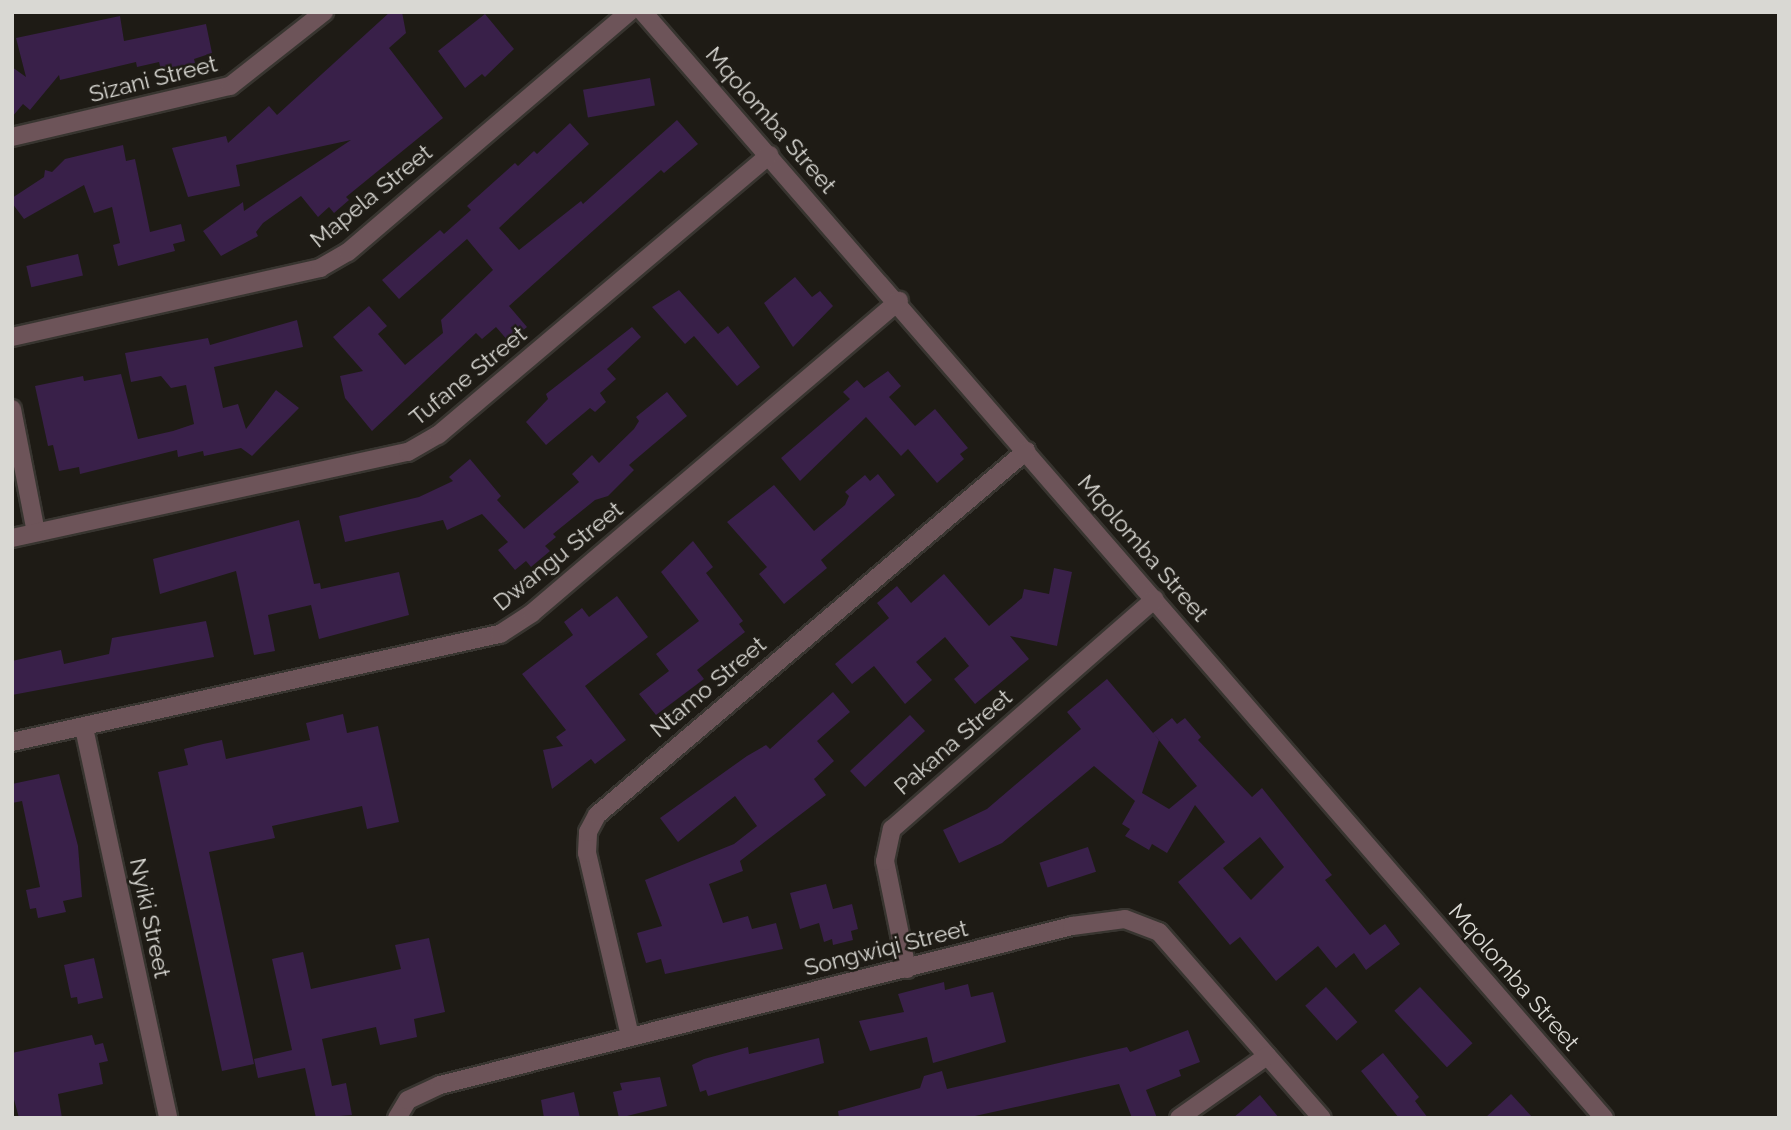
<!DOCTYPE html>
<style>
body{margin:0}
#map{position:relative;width:1791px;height:1130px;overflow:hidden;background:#1e1b15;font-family:Raleway,sans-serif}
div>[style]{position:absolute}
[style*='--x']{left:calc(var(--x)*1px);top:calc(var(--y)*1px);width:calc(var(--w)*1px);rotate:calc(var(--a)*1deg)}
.building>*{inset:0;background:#392049;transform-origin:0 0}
.roads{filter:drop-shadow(2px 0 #383530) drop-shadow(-2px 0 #383530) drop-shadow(0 2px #383530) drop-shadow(0 -2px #383530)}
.street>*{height:18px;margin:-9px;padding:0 9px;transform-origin:9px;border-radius:9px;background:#6d5459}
span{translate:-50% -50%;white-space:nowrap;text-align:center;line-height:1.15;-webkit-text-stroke:5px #1e1b15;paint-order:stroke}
.street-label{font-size:23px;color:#d9d8d3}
.frame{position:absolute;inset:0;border:14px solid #d9d8d3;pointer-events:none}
</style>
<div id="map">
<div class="building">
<i style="clip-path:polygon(390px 12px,402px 12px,406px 33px,389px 48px,443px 118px,346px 197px,349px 200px,334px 213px,329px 207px,318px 217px,301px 196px,263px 223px,256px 232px,258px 236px,221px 256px,203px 231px,243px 202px,244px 211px,351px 140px,236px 165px,240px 186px,188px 197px,172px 148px,226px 136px,228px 143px,269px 106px,277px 115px)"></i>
<i style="clip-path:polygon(485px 14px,514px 49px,485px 77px,482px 74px,465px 88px,438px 51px)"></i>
<i style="clip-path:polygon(120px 16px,124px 41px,206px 24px,212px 53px,194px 59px,195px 63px,161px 70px,159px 62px,137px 67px,136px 62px,60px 80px,59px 75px,30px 110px,23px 104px,12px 117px,12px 67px,26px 77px,16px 38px)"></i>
<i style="left:650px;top:78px;width:28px;height:68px;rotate:80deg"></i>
<i style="clip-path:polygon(677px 120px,698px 144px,664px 173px,661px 170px,509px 306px,527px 327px,509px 342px,496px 327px,482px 339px,476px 333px,372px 431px,345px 398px,340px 376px,363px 371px,333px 337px,369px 306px,387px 326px,378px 334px,405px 365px,443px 333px,441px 320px,493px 270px,467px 239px,399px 299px,382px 280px,440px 230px,444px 234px,471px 210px,467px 206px,515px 163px,518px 166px,534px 151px,537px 154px,570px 123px,589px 144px,499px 228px,519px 250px,581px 201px,583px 204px)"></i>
<i style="clip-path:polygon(123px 145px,126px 161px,135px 159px,150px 232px,181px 224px,185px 241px,173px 244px,175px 251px,118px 266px,113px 245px,120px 243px,112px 207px,94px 213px,84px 185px,24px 219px,12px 203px,12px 198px,44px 177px,45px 170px,52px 172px,65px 159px)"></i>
<i style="left:78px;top:254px;width:22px;height:53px;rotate:77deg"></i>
<i style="clip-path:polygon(795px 277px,812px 297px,820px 291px,833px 306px,793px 347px,764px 303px)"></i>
<i style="clip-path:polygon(679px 290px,718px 334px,728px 326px,760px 367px,737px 386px,694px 336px,685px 344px,652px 307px)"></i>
<i style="clip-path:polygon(297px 320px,303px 347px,214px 367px,223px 408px,238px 404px,246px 429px,276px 390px,299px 408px,252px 456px,241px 448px,204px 456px,203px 451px,178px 457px,177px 450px,80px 474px,79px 467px,59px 471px,53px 445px,48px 446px,35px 386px,83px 376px,84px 381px,121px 374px,138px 439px,173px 431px,194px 424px,186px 385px,171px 388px,161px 376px,131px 382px,125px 353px,208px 338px,210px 345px)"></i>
<i style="clip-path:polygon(632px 327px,641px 337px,607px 369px,616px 379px,600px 393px,606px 402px,595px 412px,590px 408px,546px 445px,526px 422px,548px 399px,546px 394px)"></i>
<i style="clip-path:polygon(888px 371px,901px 386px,889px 397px,915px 426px,935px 409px,968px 448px,960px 454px,964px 459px,937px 483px,908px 449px,901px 456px,866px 417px,800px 481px,781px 458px,850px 399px,843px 392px,857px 380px,864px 388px)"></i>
<i style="clip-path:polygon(667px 392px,687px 416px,629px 465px,634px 470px,608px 496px,595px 500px,553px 534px,556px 537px,545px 546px,550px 551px,531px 567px,526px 561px,515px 570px,498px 550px,508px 542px,482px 514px,447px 530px,443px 520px,345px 542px,339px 516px,419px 497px,453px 481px,449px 477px,470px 459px,501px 496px,497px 500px,524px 529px,579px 482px,572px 474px,592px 455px,599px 463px,634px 429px,639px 421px,636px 417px)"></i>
<i style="clip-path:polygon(878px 474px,895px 495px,821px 560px,827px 568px,784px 604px,759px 574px,767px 567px,727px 522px,774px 485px,814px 531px,845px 505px,849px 496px,845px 492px,865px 475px,870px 481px)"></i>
<i style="clip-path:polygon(299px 520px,314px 584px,320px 583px,321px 589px,399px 572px,409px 615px,319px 639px,311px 605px,268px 615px,275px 651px,254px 655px,236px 571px,160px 594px,153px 559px)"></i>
<i style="clip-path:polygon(693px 541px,713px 567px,706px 573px,743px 621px,739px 624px,745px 632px,697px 670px,704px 679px,656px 715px,639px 694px,669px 671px,656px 654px,699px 621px,661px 572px)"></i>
<i style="clip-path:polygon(1054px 568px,1072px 572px,1057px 646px,1010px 636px,1029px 659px,975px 704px,954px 679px,969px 666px,945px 637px,916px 662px,932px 680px,905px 704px,874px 666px,852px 684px,835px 664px,889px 618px,877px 603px,897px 586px,911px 603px,944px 574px,989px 626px,1022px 598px,1024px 589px,1049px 594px)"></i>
<i style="clip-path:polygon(617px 596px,648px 637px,585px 686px,626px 740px,595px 764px,591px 759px,552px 789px,543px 750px,563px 746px,556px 737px,566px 730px,522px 674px,573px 635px,564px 622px,582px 608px,589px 617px)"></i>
<i style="clip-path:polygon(206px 621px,214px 657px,12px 695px,12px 661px,61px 650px,64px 664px,109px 654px,112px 638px)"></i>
<i style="clip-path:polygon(evenodd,1107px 679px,1159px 740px,1142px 793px,1169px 809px,1197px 786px,1153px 733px,1172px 718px,1177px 724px,1185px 718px,1201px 737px,1198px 740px,1252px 797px,1262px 788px,1332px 875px,1325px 880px,1370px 935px,1385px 924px,1400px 944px,1366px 970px,1354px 953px,1336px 968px,1318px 946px,1276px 981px,1240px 937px,1230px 945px,1178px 882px,1225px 842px,1195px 805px,1167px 853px,1152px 844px,1149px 850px,1125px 836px,1130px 829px,1122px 824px,1135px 801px,1094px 766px,1002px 843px,959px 863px,943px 830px,987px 809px,1081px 729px,1067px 712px,1107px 679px,1260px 837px,1284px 867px,1251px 900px,1223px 868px,1260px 837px)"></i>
<i style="clip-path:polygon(833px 692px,850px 712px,817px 741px,834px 761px,814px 779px,826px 795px,740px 861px,743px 871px,709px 884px,723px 923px,748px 916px,752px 929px,776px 923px,783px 949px,665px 974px,661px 959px,646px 963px,637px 933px,662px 926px,645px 880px,734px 844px,757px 826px,735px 796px,678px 842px,660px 818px,747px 756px,766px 745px,770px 749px)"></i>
<i style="clip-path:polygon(343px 714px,347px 733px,378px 726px,399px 822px,367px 829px,362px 806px,272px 826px,275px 838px,209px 852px,254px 1064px,222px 1071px,158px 772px,188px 765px,184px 749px,203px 744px,222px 740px,226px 759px,310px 740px,306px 723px)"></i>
<i style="left:910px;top:715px;width:22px;height:82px;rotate:47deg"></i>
<i style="clip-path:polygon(59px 774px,78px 846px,82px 897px,63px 901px,66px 912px,38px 918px,36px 908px,30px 909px,26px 890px,40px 887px,22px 801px,12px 803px,12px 784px)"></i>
<i style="left:1088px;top:847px;width:26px;height:51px;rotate:72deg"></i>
<i style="clip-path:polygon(826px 884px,833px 909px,852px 904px,858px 929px,851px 931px,853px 940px,833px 945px,832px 939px,824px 942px,819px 923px,800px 929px,790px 893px)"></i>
<i style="clip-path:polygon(429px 938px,445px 1012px,414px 1019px,417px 1037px,399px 1041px,380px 1045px,376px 1027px,322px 1039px,332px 1086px,346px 1083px,352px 1115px,316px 1118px,305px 1068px,258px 1078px,254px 1059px,292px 1050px,272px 959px,303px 952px,311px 989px,401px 969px,395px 945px)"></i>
<i style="clip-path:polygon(94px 958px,103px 998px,78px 1004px,77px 997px,71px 998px,64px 965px)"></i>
<i style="clip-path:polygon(944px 982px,945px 990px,968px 984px,971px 997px,993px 992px,1006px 1042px,933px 1063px,927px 1037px,870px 1051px,859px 1021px,904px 1012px,898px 994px)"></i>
<i style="left:1326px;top:987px;width:47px;height:28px;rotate:48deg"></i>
<i style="left:1420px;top:987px;width:77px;height:35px;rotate:47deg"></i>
<i style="clip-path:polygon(1188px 1030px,1200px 1062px,1179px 1070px,1181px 1076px,1146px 1090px,1157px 1118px,1132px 1118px,1119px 1084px,966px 1118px,839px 1118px,838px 1111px,920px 1088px,924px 1076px,942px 1071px,947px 1089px,1127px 1047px,1130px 1052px)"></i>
<i style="clip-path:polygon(92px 1035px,95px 1045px,103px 1043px,108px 1061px,99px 1063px,103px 1084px,58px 1094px,62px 1118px,19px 1118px,12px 1092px,12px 1053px)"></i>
<i style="clip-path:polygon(819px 1038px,824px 1063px,708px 1096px,706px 1090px,700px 1092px,692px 1065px,704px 1059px,748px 1047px,749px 1054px)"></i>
<i style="clip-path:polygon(1383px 1053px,1419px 1097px,1415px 1101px,1428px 1118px,1399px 1118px,1361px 1071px)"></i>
<i style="clip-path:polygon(660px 1077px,667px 1106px,619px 1118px,613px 1092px,622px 1090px,620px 1083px)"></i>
<i style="clip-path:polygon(574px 1092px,580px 1118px,544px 1118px,541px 1100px)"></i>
<i style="clip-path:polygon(1511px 1094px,1533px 1118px,1485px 1118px)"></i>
<i style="clip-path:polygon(1260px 1095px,1279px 1118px,1233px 1118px)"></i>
</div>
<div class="roads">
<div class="street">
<i style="--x:643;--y:12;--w:1465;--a:49.01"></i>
<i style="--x:12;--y:137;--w:224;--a:-13.2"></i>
<i style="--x:230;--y:86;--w:120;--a:-38.2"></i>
<i style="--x:12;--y:337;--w:316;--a:-12.6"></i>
<i style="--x:320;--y:268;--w:32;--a:-30"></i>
<i style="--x:348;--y:252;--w:370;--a:-40.5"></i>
<i style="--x:12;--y:409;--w:125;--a:79"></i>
<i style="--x:12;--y:538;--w:405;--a:-12.3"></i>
<i style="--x:408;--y:452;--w:34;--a:-30"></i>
<i style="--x:438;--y:435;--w:434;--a:-40.2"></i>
<i style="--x:84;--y:728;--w:399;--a:77.8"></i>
<i style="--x:12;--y:742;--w:500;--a:-12.5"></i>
<i style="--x:500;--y:634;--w:38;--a:-33"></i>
<i style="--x:532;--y:613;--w:482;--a:-40.4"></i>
<i style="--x:907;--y:969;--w:110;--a:-101.5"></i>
<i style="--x:885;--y:861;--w:33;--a:-78"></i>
<i style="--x:892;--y:829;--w:349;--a:-41.2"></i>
<i style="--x:630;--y:1036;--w:188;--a:-103.2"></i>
<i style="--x:587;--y:853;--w:21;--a:-87"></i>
<i style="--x:588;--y:832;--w:19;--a:-62"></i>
<i style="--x:597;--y:815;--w:563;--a:-40.31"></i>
<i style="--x:397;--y:1118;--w:21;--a:-59"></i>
<i style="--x:408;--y:1100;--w:35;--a:-25"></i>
<i style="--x:440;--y:1085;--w:652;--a:-14.12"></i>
<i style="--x:1072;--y:926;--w:53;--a:-7.5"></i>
<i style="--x:1125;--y:919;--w:36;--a:21"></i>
<i style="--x:1159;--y:932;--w:247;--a:48.8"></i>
<i style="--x:1179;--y:1118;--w:108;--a:-35.2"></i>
</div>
</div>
<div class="street-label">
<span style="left:153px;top:79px;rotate:-14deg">Sizani Street</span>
<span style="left:771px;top:120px;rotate:49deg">Mqolomba Street</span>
<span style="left:371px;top:196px;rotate:-39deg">Mapela Street</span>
<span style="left:468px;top:376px;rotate:-39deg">Tufane Street</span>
<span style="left:1143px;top:548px;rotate:49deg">Mqolomba Street</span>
<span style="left:558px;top:556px;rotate:-39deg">Dwangu Street</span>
<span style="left:708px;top:687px;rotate:-40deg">Ntamo Street</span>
<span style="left:953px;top:742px;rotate:-41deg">Pakana Street</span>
<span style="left:150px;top:918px;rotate:78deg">Nyiki Street</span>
<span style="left:886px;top:948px;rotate:-14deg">Songwiqi Street</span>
<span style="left:1514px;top:977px;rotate:49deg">Mqolomba Street</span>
</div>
<div class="frame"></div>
</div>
